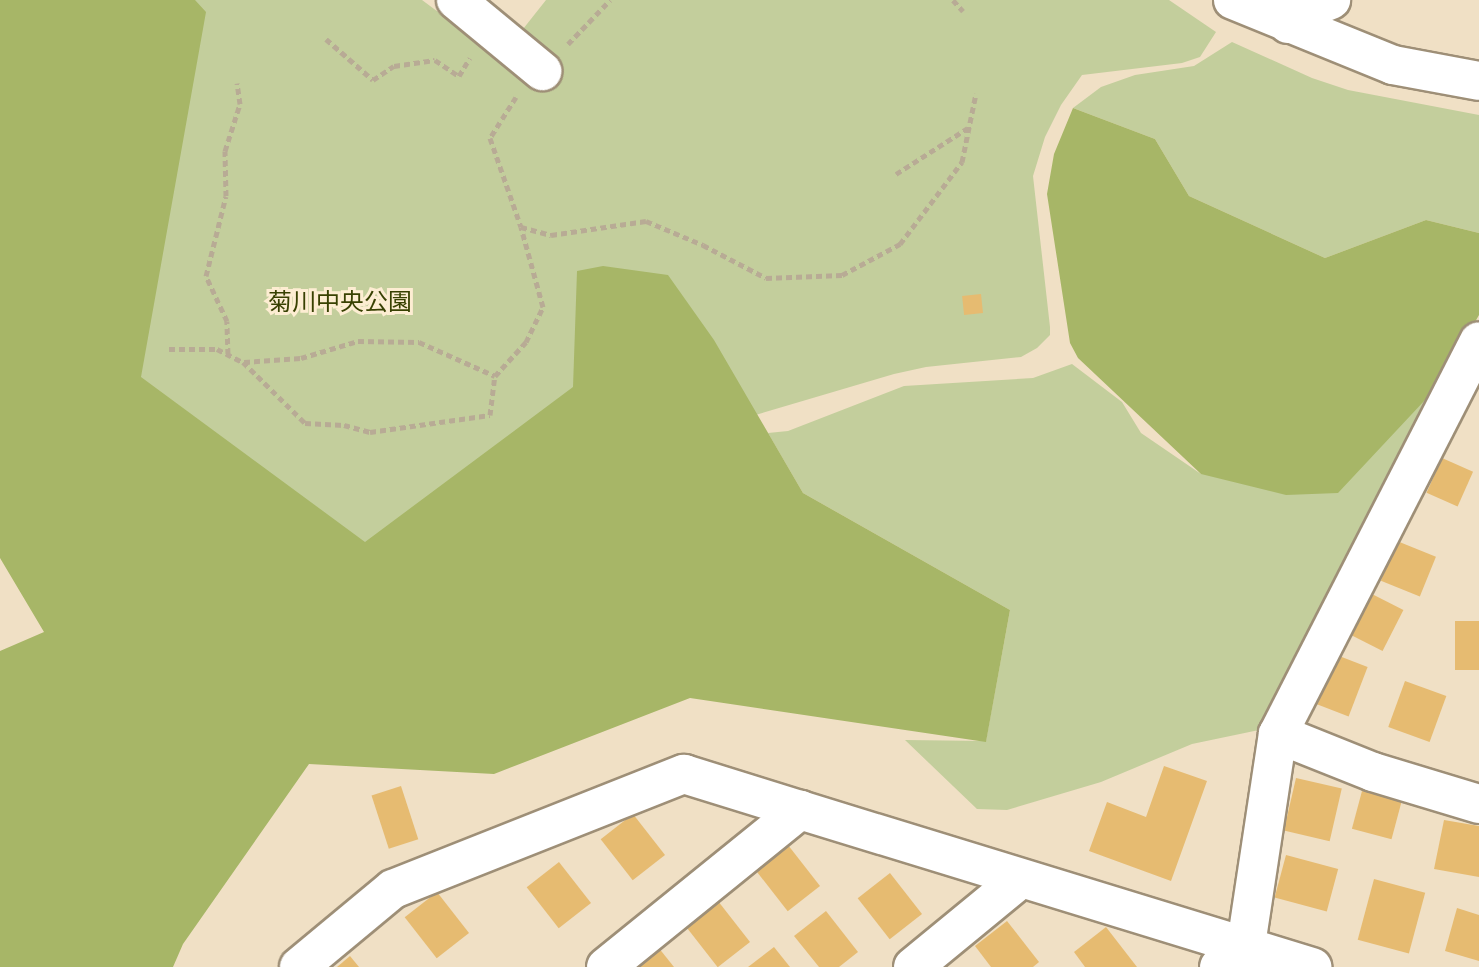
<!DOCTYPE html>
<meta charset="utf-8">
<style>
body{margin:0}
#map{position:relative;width:1479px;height:967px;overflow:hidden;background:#f0e0c5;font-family:Roboto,"Noto Sans JP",sans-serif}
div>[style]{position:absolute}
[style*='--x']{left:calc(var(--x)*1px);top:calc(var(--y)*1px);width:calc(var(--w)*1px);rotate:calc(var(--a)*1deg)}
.green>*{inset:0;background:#c3ce9c}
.forest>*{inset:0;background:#a7b667}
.building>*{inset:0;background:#e6bb71;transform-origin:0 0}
.path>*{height:5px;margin-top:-2.5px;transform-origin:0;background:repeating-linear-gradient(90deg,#b8ab95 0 6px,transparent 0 10px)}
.roads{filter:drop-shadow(2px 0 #9e8f77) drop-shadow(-2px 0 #9e8f77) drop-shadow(0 2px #9e8f77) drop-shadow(0 -2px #9e8f77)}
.minor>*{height:38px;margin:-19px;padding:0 19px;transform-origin:19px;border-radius:19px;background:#fff}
span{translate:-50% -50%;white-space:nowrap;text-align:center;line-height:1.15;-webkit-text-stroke:6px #fdedd2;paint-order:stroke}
.park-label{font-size:24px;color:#384102}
</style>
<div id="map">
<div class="green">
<i style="clip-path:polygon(98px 0,422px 0,500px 58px,546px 0,1169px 0,1216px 32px,1200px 57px,1182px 63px,1082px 75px,1061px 105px,1045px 137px,1033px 176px,1050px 327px,1050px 335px,1037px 348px,1021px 357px,926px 367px,894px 374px,688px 435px,379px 725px,28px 428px)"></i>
<i style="clip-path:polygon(1232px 42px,1312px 78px,1348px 90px,1479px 115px,1479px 233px,1426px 220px,1325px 258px,1189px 196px,1155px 139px,1073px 108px,1101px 87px,1135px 75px,1194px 66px)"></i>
<i style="clip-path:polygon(1072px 364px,1122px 402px,1141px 433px,1201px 474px,1440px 384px,1259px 730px,1192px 744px,1101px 782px,1007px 810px,977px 809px,905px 740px,986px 741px,1010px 610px,803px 493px,768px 433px,788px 431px,904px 386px,1033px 378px)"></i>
</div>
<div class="forest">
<i style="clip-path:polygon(0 0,195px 0,206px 12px,141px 377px,365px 542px,573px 387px,577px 271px,603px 266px,668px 275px,714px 340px,803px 493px,1010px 610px,986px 742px,690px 698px,494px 774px,309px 764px,183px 944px,173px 967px,0 967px,0 651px,44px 632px,0 558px)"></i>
<i style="clip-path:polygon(1073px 108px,1155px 139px,1189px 196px,1325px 258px,1426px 220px,1479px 233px,1479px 315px,1440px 384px,1338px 493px,1286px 495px,1201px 474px,1078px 358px,1070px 343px,1047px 194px,1054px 154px)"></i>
</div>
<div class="building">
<i style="left:981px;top:294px;width:19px;height:19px;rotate:84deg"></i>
<i style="left:1442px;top:458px;width:34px;height:38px;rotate:24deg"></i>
<i style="left:1397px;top:541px;width:42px;height:43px;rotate:22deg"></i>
<i style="left:1366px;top:591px;width:42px;height:46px;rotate:27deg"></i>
<i style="left:1455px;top:621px;width:24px;height:49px"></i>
<i style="left:1334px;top:654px;width:36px;height:53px;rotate:21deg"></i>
<i style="left:1405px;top:681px;width:44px;height:49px;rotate:20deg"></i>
<i style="clip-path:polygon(1164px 766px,1207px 781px,1171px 881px,1089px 851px,1107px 802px,1146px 817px)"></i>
<i style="left:1296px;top:778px;width:47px;height:54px;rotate:13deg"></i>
<i style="left:401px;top:786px;width:56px;height:31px;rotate:72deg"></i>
<i style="left:1362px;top:791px;width:41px;height:39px;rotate:15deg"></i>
<i style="left:633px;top:814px;width:52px;height:41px;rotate:52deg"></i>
<i style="clip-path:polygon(1444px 820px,1479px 826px,1479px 877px,1434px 869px)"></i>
<i style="left:788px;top:845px;width:52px;height:41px;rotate:52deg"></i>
<i style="left:1286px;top:855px;width:54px;height:44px;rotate:15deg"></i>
<i style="left:559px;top:862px;width:52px;height:41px;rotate:52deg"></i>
<i style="left:890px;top:873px;width:52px;height:41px;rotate:52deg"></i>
<i style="left:1374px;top:879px;width:53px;height:63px;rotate:15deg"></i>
<i style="left:437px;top:892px;width:52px;height:41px;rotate:52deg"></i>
<i style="left:718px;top:901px;width:52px;height:41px;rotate:52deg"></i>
<i style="clip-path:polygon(1457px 908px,1479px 915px,1479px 961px,1445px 951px)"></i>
<i style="clip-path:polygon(826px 911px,858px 952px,839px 967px,819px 967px,794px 936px)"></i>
<i style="clip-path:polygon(1007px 921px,1039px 962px,1033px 967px,991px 967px,975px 946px)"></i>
<i style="clip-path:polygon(1106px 927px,1137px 967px,1085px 967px,1074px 952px)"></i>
<i style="clip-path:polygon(658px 947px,674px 967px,632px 967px)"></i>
<i style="clip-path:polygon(774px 947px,790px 967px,748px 967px)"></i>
<i style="clip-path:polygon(350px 956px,359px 967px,337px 967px)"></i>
</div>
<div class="path">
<i style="--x:953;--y:0;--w:15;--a:48"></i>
<i style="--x:326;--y:39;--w:62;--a:41.1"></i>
<i style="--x:373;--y:80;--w:25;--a:-34"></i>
<i style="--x:394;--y:66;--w:41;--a:-8.3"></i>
<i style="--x:435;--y:60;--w:29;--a:34"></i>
<i style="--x:459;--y:76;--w:21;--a:-59"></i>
<i style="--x:568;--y:44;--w:61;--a:-46.3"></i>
<i style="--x:516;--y:97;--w:49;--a:122.4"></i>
<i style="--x:490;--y:138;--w:94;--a:70.8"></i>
<i style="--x:521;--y:227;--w:31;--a:15"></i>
<i style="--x:551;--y:235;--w:96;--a:-8.4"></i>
<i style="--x:646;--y:221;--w:62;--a:22.8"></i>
<i style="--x:703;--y:245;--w:71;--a:27.6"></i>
<i style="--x:766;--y:278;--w:76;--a:-2.3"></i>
<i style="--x:842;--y:275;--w:66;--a:-28.1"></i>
<i style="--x:900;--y:244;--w:103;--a:-52.9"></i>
<i style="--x:962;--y:162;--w:70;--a:-78.5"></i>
<i style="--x:896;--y:174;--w:85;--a:-32.6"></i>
<i style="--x:169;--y:349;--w:48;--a:0"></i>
<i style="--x:217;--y:349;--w:29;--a:27"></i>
<i style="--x:243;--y:362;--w:87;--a:44.5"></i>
<i style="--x:305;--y:423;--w:39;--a:3"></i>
<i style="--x:344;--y:425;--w:27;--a:15"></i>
<i style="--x:370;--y:432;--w:121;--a:-8.1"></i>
<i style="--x:490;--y:415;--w:39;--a:-83"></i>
<i style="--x:495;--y:376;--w:46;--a:-47.6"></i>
<i style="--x:526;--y:342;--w:39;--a:-64"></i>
<i style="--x:543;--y:307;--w:83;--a:-105.4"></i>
<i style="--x:228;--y:354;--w:33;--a:-92"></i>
<i style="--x:227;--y:321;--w:50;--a:-115"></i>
<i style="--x:206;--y:276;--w:82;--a:-76"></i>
<i style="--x:226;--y:196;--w:45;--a:-91.3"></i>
<i style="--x:225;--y:151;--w:49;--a:-72.3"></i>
<i style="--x:240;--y:104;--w:21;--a:-98"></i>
<i style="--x:244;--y:362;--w:57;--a:-4"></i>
<i style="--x:301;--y:358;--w:59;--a:-16.6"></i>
<i style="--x:358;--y:341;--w:61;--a:0.9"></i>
<i style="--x:419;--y:342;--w:83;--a:24.1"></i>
</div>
<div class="roads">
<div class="minor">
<i style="--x:456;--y:0;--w:112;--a:39.5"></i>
<i style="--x:1233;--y:0;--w:173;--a:22.1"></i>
<i style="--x:1393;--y:65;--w:87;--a:10.5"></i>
<i style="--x:1288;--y:24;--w:13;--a:-51"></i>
<i style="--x:1296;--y:14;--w:38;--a:-22"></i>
<i style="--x:1278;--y:734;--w:102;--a:21.8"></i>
<i style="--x:1373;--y:772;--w:111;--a:16.8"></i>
<i style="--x:299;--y:967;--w:122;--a:-39.7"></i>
<i style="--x:393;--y:889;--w:313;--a:-21.6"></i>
<i style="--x:684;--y:774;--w:121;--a:17.2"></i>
<i style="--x:606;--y:967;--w:250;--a:-39"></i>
<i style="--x:800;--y:810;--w:536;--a:17.05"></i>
<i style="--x:913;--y:967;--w:137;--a:-39.4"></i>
<i style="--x:1219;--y:967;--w:35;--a:-39"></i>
<i style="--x:1246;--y:945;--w:213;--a:-81.4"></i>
<i style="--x:1278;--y:734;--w:441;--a:-62.9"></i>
</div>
</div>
<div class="park-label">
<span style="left:340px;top:303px">菊川中央公園</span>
</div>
</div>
